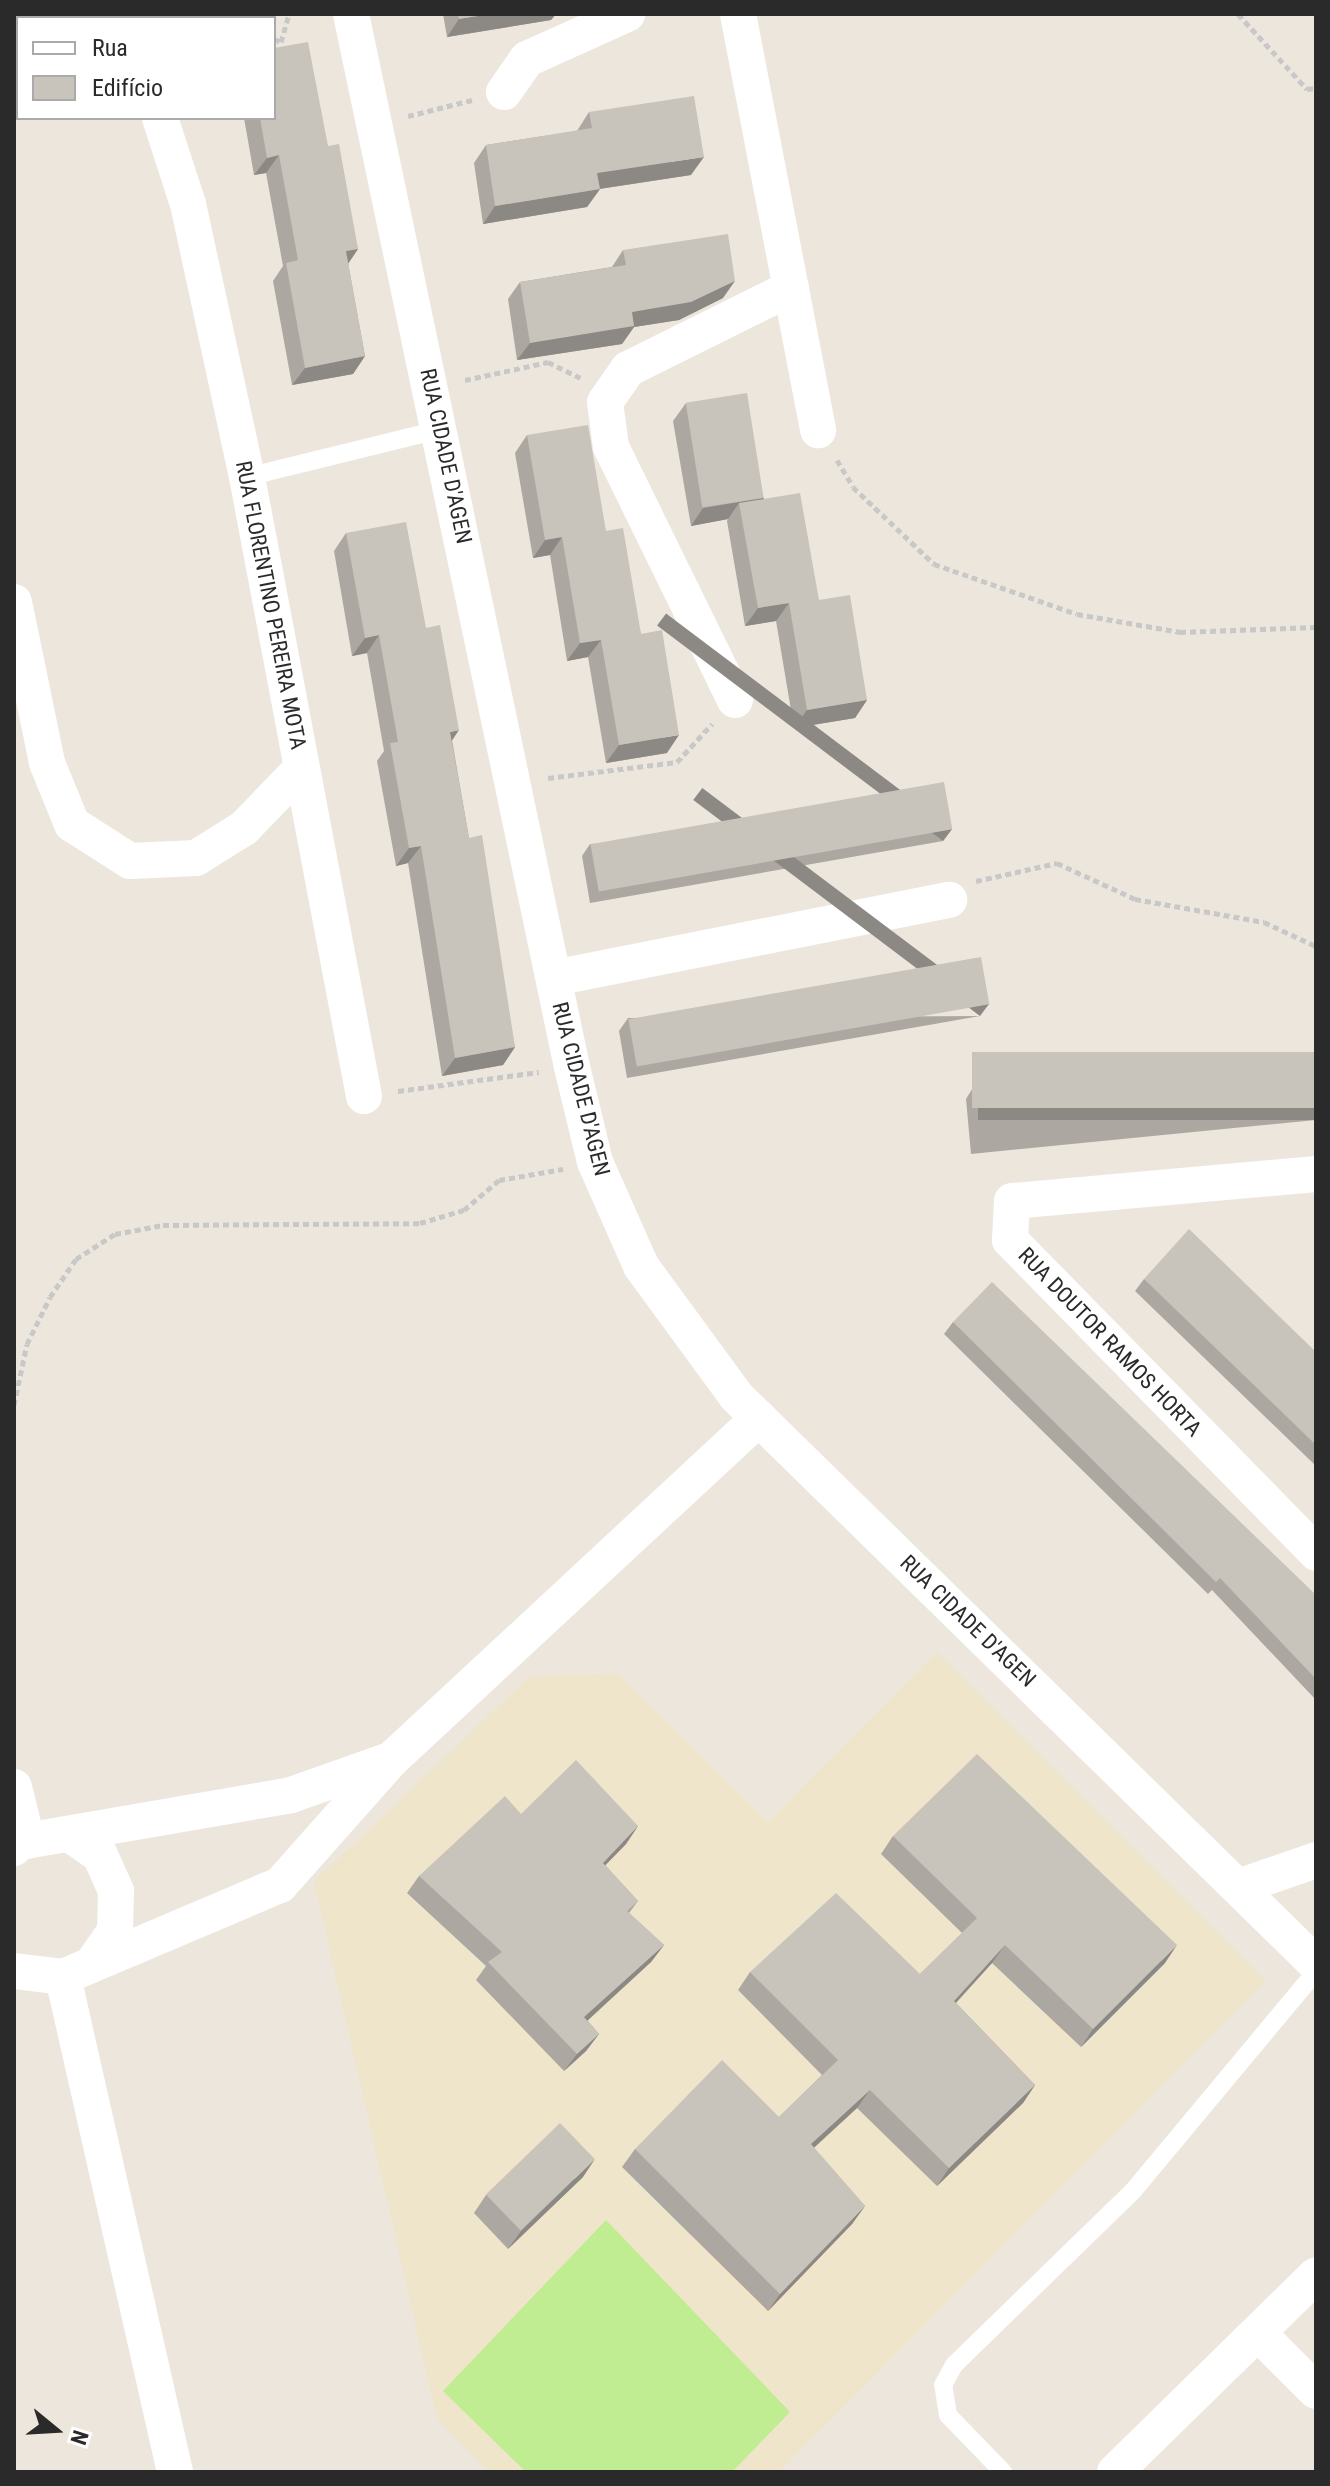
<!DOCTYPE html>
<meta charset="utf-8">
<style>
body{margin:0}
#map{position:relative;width:1330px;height:2486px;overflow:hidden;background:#ede6dc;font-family:"Roboto Condensed",sans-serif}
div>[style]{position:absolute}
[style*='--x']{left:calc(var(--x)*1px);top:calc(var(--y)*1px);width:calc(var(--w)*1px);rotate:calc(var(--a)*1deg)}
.education>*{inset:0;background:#efe5ca}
.pitch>*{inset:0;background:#c0ec92}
.path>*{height:5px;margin-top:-2.5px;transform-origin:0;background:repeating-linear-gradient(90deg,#c8c8c8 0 6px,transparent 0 10px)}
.service>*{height:18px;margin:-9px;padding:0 9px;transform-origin:9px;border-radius:9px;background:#fff}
.minor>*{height:36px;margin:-18px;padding:0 18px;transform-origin:18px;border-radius:18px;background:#fff}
.wall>*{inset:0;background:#aca8a1}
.shaded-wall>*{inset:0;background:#8c8883;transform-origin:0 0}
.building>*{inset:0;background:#c8c3bb;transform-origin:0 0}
span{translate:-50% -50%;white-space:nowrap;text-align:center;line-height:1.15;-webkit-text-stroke:7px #fff;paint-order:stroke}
.street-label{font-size:22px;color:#2a2a2a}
.frame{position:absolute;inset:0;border:16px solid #2a2a2a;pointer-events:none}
.legend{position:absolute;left:16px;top:16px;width:260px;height:104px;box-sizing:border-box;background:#fff;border:2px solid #aaa;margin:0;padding:10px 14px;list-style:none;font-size:24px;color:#2a2a2a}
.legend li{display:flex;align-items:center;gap:16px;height:40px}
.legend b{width:40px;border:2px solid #aaa}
.north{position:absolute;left:16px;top:2390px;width:80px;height:80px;-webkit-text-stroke:6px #fff;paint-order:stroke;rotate:108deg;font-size:22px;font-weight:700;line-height:32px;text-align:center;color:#2a2a2a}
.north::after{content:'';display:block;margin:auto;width:28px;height:36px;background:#2a2a2a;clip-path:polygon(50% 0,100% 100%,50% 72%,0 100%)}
</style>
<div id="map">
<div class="education">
<i style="clip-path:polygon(937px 1652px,1266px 1981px,779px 2472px,490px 2472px,437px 2419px,314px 1882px,529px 1677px,618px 1673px,768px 1822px)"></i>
</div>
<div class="pitch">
<i style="clip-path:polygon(606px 2220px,790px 2412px,732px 2472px,526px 2472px,443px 2391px)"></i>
</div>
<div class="path">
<i style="--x:1238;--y:14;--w:102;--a:47.4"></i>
<i style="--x:1307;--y:89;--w:9;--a:-6"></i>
<i style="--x:274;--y:39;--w:8;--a:23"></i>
<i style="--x:281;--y:42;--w:29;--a:-74"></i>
<i style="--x:408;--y:116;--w:66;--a:-14"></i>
<i style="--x:465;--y:380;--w:85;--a:-12.2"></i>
<i style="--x:548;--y:362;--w:37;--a:26"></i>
<i style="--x:837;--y:460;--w:31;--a:59"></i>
<i style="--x:853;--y:487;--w:112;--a:43.5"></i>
<i style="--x:934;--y:564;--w:151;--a:19.3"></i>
<i style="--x:1077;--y:614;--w:105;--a:9.9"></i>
<i style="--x:1180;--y:632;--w:136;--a:-2.1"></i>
<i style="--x:548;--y:778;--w:130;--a:-7.1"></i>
<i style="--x:677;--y:762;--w:52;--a:-47.4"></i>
<i style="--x:976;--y:881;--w:83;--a:-12.5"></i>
<i style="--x:1057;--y:863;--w:86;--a:24.8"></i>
<i style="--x:1135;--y:899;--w:131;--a:10.1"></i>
<i style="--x:1264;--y:922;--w:57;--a:24.8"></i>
<i style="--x:398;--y:1091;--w:142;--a:-7.7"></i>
<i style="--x:14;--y:1405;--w:62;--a:-78"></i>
<i style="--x:27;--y:1344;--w:52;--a:-63.9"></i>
<i style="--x:50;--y:1297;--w:46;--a:-55.6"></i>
<i style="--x:76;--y:1259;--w:46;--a:-32.7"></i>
<i style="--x:115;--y:1234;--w:49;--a:-10.6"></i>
<i style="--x:163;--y:1225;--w:257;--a:-0.4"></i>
<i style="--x:420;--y:1223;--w:46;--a:-16.5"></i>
<i style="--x:464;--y:1210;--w:46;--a:-40.6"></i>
<i style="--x:499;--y:1180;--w:65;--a:-9.8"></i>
</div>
<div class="service">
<i style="--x:247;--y:477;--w:201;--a:-13.8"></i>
<i style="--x:1003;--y:2472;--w:79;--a:-134"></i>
<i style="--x:948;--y:2415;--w:30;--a:-99"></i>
<i style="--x:943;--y:2385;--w:23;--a:-61"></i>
<i style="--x:954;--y:2365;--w:250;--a:-44.2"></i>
<i style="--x:1133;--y:2191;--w:286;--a:-50.2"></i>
</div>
<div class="minor">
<i style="--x:127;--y:14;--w:4;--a:63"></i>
<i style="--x:351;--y:14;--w:1076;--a:78.15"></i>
<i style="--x:572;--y:1067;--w:98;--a:76.4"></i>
<i style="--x:595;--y:1162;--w:114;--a:66.1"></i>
<i style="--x:641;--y:1266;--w:161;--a:53.8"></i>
<i style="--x:736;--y:1396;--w:812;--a:44.4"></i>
<i style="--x:738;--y:14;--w:424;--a:79.1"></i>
<i style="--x:504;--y:92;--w:40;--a:-55.1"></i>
<i style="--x:527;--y:59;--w:110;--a:-24.2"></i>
<i style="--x:160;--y:118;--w:90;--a:72"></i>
<i style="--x:188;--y:204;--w:279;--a:77.8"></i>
<i style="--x:247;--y:477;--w:630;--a:79.3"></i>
<i style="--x:14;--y:602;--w:164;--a:78.4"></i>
<i style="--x:47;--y:763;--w:66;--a:67.7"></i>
<i style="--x:72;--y:824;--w:69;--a:32.5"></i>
<i style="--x:130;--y:861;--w:66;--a:-2.6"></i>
<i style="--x:196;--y:858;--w:57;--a:-32"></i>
<i style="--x:244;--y:828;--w:83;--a:-46"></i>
<i style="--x:735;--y:700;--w:282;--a:-116.1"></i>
<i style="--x:611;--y:447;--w:45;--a:-97.6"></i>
<i style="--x:605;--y:402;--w:40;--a:-55.1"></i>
<i style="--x:628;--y:369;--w:182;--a:-26.4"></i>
<i style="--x:554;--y:978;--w:403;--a:-11.2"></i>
<i style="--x:1316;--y:1174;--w:305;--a:174.9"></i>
<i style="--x:1012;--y:1201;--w:39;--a:93"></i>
<i style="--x:1010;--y:1240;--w:438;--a:45.6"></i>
<i style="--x:14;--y:1787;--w:50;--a:76.2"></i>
<i style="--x:26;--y:1836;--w:17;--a:135"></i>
<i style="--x:71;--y:1835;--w:35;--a:35"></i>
<i style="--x:100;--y:1855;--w:39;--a:66"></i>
<i style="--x:116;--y:1891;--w:40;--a:91.4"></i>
<i style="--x:115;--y:1931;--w:40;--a:124.9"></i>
<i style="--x:14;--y:1843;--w:281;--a:-9.8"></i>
<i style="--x:291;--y:1795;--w:102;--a:-19.5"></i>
<i style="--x:1241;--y:1886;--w:79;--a:-19.1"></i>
<i style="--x:14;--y:1971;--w:49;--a:7"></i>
<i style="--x:63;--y:1977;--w:508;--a:77.25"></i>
<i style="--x:63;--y:1977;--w:236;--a:-23"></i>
<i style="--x:280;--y:1885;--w:169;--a:-48.4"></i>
<i style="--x:392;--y:1759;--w:501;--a:-42.9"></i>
<i style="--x:1258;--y:2333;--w:82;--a:45"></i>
<i style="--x:1115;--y:2472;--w:281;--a:-44.4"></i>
</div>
<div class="wall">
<i style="clip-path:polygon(443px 14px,556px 14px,551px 20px,447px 37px)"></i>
<i style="clip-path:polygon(589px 112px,691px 175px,600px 189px,587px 207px,483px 224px,474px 163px,486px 145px,577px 131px)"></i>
<i style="clip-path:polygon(244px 118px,274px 118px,328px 146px,358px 249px,348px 263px,365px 356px,353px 374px,292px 385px,273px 281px,283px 266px,266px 173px,254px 175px)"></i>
<i style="clip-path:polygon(623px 250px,723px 298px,679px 320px,634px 327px,622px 344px,517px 360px,508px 299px,520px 282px,612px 267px)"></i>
<i style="clip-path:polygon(686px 403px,764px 498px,763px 499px,819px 600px,867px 700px,855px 718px,794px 728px,776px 621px,745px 626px,727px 521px,728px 519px,691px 526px,673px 421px)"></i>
<i style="clip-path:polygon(527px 435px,606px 531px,641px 634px,667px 753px,606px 763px,588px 657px,567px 661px,550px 555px,533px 558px,515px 453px)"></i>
<i style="clip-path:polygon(346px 533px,426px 628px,452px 740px,469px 838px,515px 1047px,503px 1065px,442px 1076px,408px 863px,396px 866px,377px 761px,384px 751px,367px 653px,352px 656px,334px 551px)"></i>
<i style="clip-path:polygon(952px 829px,943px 841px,590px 903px,582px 856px,590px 844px)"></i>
<i style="clip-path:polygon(980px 1016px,627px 1078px,619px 1031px,628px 1018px)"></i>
<i style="clip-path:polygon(1316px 1052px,1316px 1120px,971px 1154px,966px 1099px,974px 1086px)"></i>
<i style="clip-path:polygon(1144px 1279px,1316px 1352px,1316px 1466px,1135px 1291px)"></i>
<i style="clip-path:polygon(953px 1322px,1316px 1595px,1316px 1700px,1212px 1590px,1208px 1594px,944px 1334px)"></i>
<i style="clip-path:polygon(521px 1814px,638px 1826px,626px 1844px,605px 1865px,638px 1901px,629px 1913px,664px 1945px,651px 1962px,587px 2020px,599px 2034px,586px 2051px,564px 2071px,476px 1980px,486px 1966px,407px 1893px,419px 1876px)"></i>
<i style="clip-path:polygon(893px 1836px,1165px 1963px,1081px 2047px,992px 1963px,956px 2003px,1035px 2085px,1023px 2103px,937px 2186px,857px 2108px,814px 2148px,865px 2206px,852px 2224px,768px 2311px,622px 2167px,635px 2149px,779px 2117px,822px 2075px,738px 1990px,750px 1972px,920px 1974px,962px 1933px,881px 1854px)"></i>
<i style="clip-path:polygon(583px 2177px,508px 2249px,474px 2213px,486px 2195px)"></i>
</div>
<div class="shaded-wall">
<i style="clip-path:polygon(490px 14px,556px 14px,551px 20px,447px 37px,459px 19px)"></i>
<i style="clip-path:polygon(279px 155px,266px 173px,254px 175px,267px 158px)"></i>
<i style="clip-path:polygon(704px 157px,691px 175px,585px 191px,597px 173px)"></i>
<i style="clip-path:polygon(600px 189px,587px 207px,483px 224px,495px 206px)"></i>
<i style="clip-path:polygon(358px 249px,346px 267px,346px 251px)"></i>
<i style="clip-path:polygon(735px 281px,723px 298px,679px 320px,634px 327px,622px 344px,517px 360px,530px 343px)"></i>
<i style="clip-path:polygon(365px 356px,353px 374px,292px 385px,305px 368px)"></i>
<i style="clip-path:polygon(764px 498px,752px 515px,739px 503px,728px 519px,691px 526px,703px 508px)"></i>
<i style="clip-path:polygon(562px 537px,550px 555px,533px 558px,545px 540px)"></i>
<i style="clip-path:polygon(789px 603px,776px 621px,745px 626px,758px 608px)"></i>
<i style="clip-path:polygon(379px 635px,367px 653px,352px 656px,365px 638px)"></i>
<i style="clip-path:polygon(601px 640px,588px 657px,567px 661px,580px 643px)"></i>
<i style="clip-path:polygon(867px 700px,855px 718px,794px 728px,807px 710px)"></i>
<i style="clip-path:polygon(459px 730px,447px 748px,450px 732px)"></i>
<i style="clip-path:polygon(679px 735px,667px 753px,606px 763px,619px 745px)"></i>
<i style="left:952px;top:829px;width:15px;height:358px;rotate:127deg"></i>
<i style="clip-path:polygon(421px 846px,408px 863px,396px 866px,409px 848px)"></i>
<i style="left:989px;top:1004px;width:15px;height:359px;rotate:127deg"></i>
<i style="clip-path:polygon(515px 1047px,503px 1065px,442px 1076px,455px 1058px)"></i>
<i style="left:1316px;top:1108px;width:12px;height:338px;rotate:90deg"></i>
<i style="clip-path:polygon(638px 1826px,626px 1844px,590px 1881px,603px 1863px)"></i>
<i style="clip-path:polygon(664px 1945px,651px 1962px,572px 2035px,584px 2017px)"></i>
<i style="clip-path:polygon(1005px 1945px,992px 1963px,941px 2019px,954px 2001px)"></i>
<i style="clip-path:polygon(1177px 1945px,1165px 1963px,1081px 2047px,1093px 2029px)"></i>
<i style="clip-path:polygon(599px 2034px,586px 2051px,564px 2071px,577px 2054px)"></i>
<i style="clip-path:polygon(1035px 2085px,1023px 2103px,937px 2186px,949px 2168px)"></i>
<i style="clip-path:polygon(870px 2090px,857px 2108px,798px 2162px,811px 2144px)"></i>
<i style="clip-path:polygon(595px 2159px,583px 2177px,508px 2249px,521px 2231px)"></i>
<i style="clip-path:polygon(865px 2206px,852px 2224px,768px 2311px,780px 2294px)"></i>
</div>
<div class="building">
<i style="clip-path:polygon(458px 14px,490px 14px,459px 19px)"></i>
<i style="clip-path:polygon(308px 42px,328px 146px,339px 144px,358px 249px,346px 251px,365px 356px,305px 368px,286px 263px,298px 260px,279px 155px,267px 158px,260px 118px,274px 118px,274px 48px)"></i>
<i style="clip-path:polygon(694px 96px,704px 157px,597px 173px,600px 189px,495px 206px,486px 145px,592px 128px,589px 112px)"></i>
<i style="clip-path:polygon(728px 234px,735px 281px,691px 302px,632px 312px,634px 326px,530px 343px,520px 282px,626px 265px,623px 250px)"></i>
<i style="left:747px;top:393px;width:106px;height:62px;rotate:81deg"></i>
<i style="clip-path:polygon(588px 425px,606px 531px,623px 528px,641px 634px,662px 630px,679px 735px,619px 745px,601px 640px,580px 643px,562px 537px,545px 540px,527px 435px)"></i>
<i style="clip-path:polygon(800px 493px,819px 600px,850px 595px,867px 700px,807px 710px,789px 603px,758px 608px,739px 503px)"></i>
<i style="clip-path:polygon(406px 522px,426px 628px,440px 625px,459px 730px,450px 732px,469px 838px,482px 835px,515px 1047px,455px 1058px,421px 846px,409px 848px,390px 743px,398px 742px,379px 635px,365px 638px,346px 533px)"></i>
<i style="left:944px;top:782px;width:48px;height:359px;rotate:80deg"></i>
<i style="left:981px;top:957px;width:48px;height:358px;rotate:80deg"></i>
<i style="left:1316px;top:1052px;width:56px;height:344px;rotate:90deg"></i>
<i style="clip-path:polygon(1189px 1229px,1316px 1352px,1316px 1445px,1144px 1279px)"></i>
<i style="clip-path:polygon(992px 1282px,1316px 1595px,1316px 1679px,1220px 1578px,1216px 1582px,953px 1322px)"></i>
<i style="clip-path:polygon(977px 1754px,1177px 1945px,1093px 2029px,1005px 1945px,954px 2001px,1035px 2085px,949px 2168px,870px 2090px,811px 2144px,865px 2206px,780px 2294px,635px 2149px,722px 2060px,779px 2117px,838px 2060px,750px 1972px,836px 1893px,920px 1974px,977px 1918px,893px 1836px)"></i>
<i style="clip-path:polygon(576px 1760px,638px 1826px,603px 1863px,638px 1901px,627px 1911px,664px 1945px,584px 2017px,599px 2034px,577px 2054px,488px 1962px,502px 1952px,419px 1876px,505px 1796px,521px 1814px)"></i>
<i style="left:560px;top:2123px;width:50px;height:103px;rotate:46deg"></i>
</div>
<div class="street-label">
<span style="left:446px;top:456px;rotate:78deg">RUA CIDADE D'AGEN</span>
<span style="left:271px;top:605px;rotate:79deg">RUA FLORENTINO PEREIRA MOTA</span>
<span style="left:581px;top:1089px;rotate:76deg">RUA CIDADE D'AGEN</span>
<span style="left:1110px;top:1342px;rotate:46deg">RUA DOUTOR RAMOS HORTA</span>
<span style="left:968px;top:1621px;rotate:44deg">RUA CIDADE D'AGEN</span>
</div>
<div class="frame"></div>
<ul class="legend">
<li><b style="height:10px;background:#fff"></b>Rua</li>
<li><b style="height:22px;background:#c8c3bb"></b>Edifício</li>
</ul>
<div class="north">N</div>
</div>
